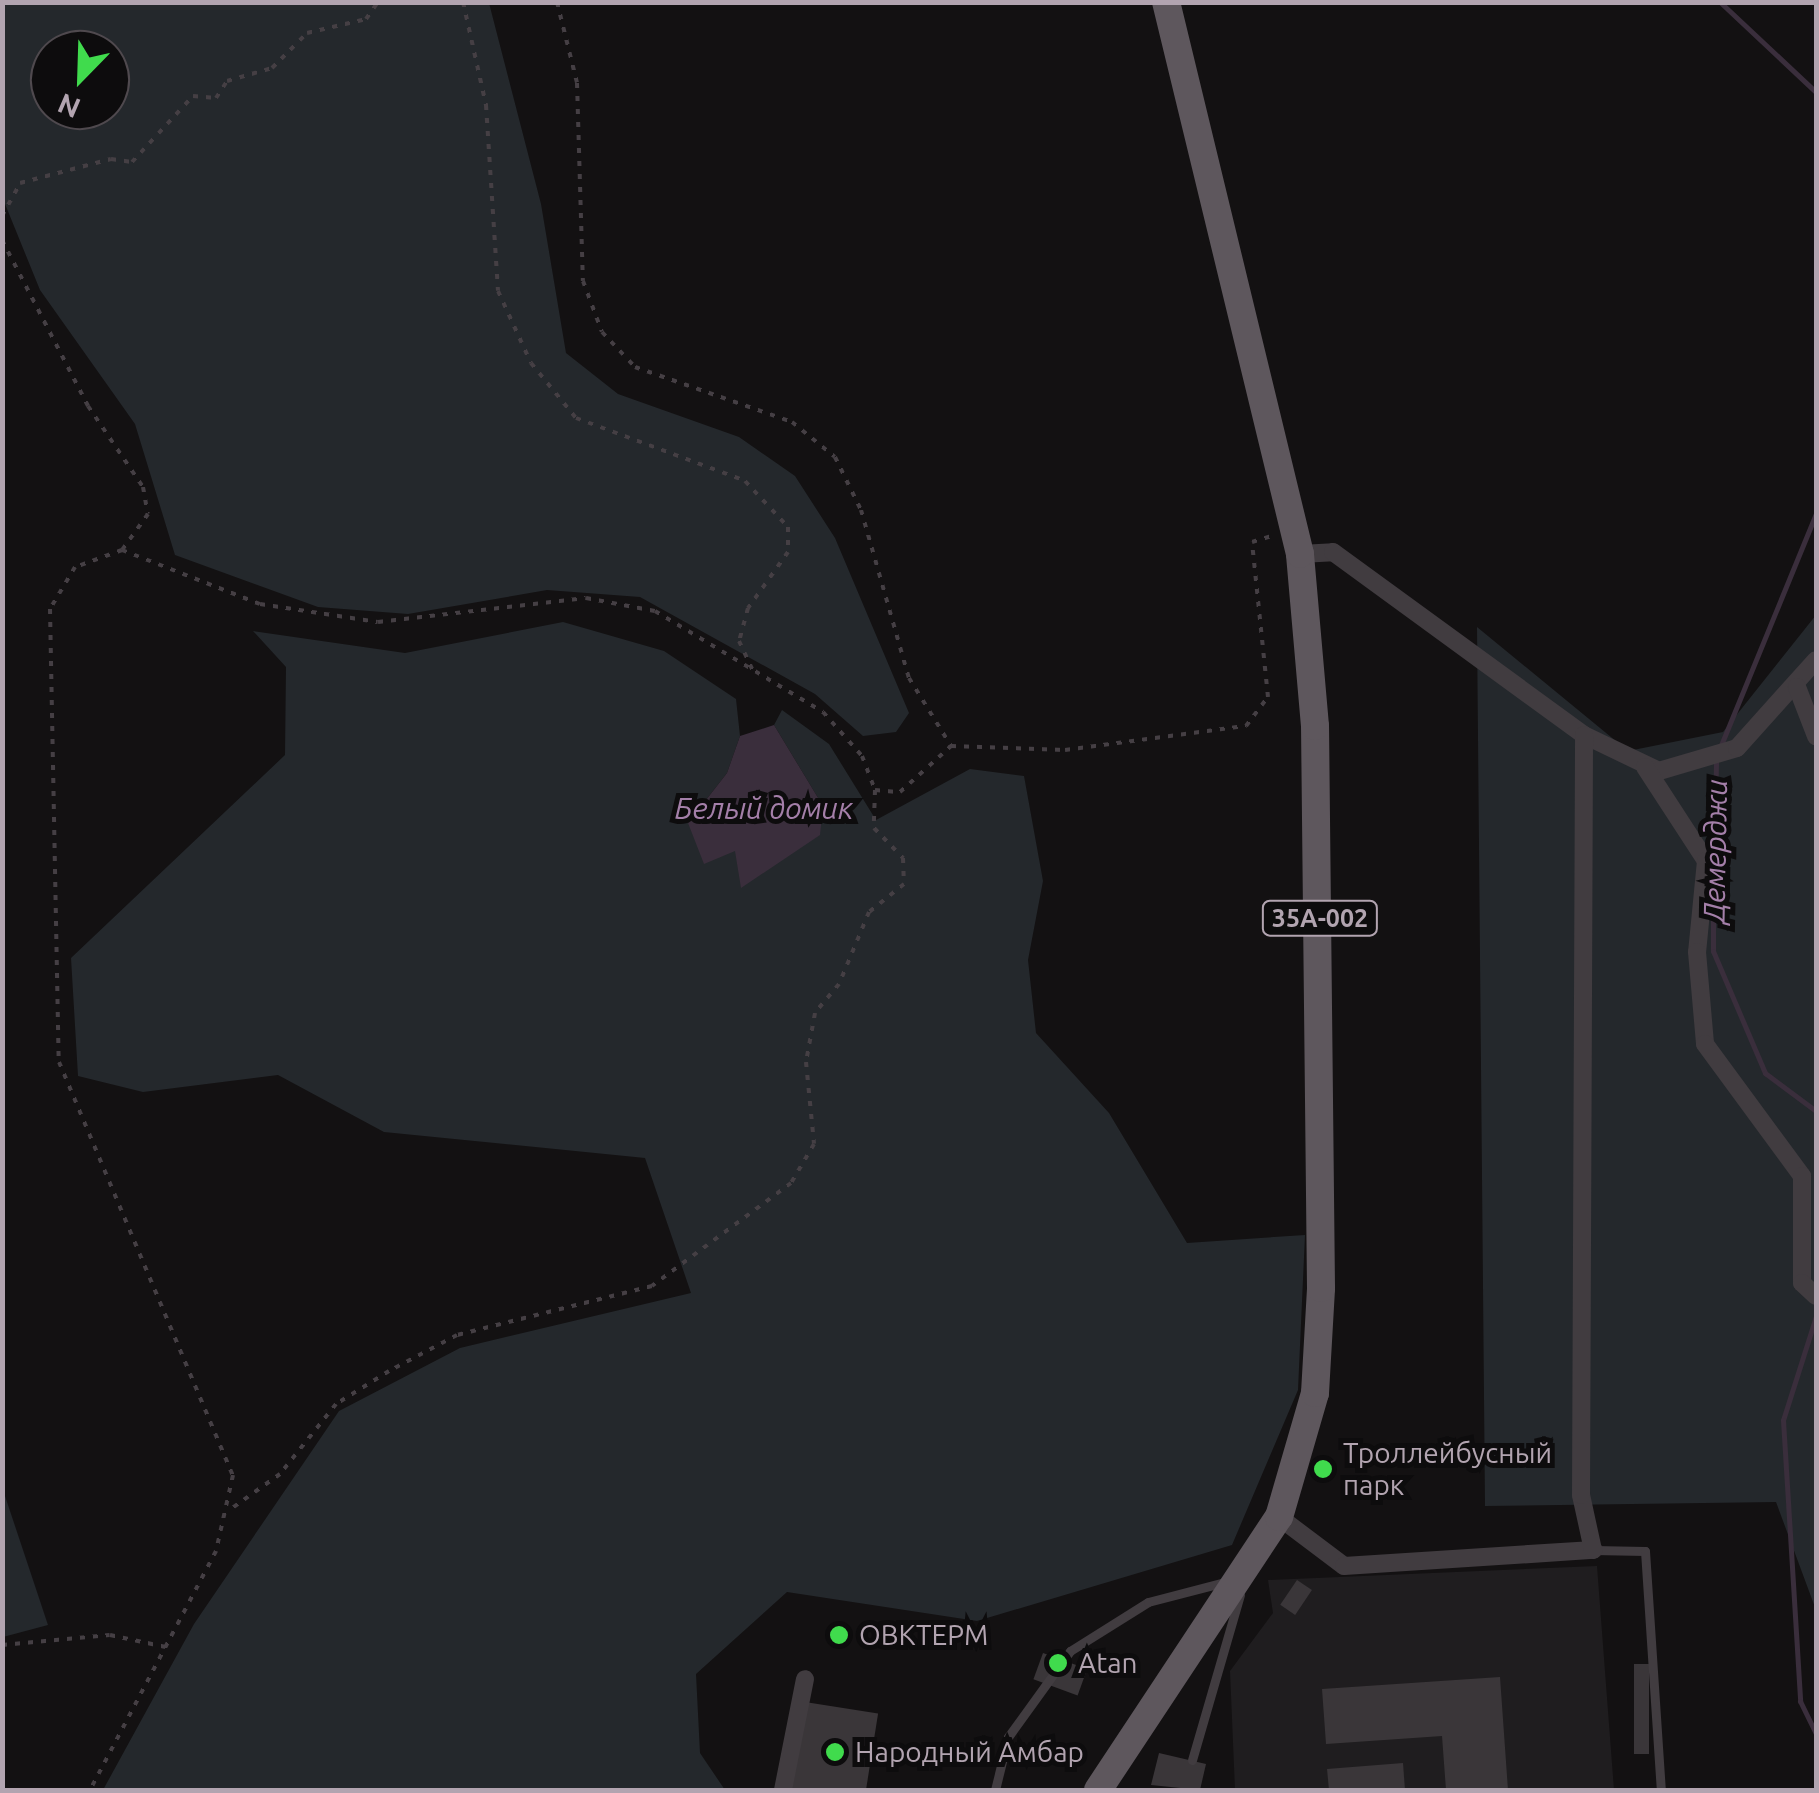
<!DOCTYPE html>
<meta charset="utf-8">
<style>
body{margin:0}
#map{position:relative;width:1819px;height:1793px;overflow:hidden;background:#131112;font-family:Ubuntu,sans-serif}
div>[style]{position:absolute}
[style*='--x']{left:calc(var(--x)*1px);top:calc(var(--y)*1px);width:calc(var(--w)*1px);rotate:calc(var(--a)*1deg)}
.built>*{inset:0;background:#1f1d1f}
.green>*{inset:0;background:#24282c}
.water>*{inset:0;background:#3a2e3c}
.stream>*{height:5px;margin:-2.5px;padding:0 2.5px;transform-origin:2.5px;border-radius:2.5px;background:#3a2e3c}
.building>*{inset:0;background:#3a3639;transform-origin:0 0}
.path>*{height:4px;margin-top:-2px;transform-origin:0;background:repeating-linear-gradient(90deg,#453f44 0 5px,transparent 0 13px)}
.service>*{height:9px;margin:-4.5px;padding:0 4.5px;transform-origin:4.5px;border-radius:4.5px;background:#413c40}
.minor>*{height:18px;margin:-9px;padding:0 9px;transform-origin:9px;border-radius:9px;background:#413c40}
.trunk>*{height:28px;margin:-14px;padding:0 14px;transform-origin:14px;border-radius:14px;background:#5e575d}
.dots>*{width:28px;height:28px;translate:-50% -50%;box-sizing:border-box;border:5px solid #0d0c0d;border-radius:50%}
span{translate:-50% -50%;white-space:nowrap;text-align:center;line-height:1.15;-webkit-text-stroke:10px #0d0c0d;paint-order:stroke}
.shield-label span{padding:2px 8px;background:#0d0c0d;border:2px solid;border-radius:8px;-webkit-text-stroke-width:0}
.shield-label{font-size:25px;color:#b2a4b0;font-weight:700}
.poi-label{font-size:28px;color:#b2a4b0}
.left{translate:0 -50%;text-align:left}
.water-label{font-size:30px;color:#a47fa9;font-style:italic}
.frame{position:absolute;inset:0;border:5px solid #b2a4b0;pointer-events:none}
.north{position:absolute;left:30px;top:30px;width:100px;height:100px;box-sizing:border-box;background:#0d0c0d;border:2px solid #4f494e;border-radius:50%;rotate:203deg;font-size:28px;font-weight:700;line-height:40px;text-align:center;color:#b2a4b0}
.north::after{content:'';display:block;margin:auto;width:35px;height:45px;background:#40db4d;clip-path:polygon(50% 0,100% 100%,50% 72%,0 100%)}
</style>
<div id="map">
<div class="built">
<i style="clip-path:polygon(1597px 1566px,1614px 1790px,1235px 1790px,1230px 1671px,1273px 1613px,1268px 1580px)"></i>
</div>
<div class="green">
<i style="clip-path:polygon(evenodd,2px 3px,489px 3px,541px 204px,566px 353px,618px 394px,739px 437px,795px 476px,835px 538px,909px 713px,896px 732px,863px 736px,815px 694px,640px 597px,547px 590px,408px 614px,318px 607px,175px 555px,135px 424px,40px 290px,3px 199px,2px 3px,50px 50px,110px 50px,110px 110px,50px 110px,50px 50px)"></i>
<i style="clip-path:polygon(1816px 615px,1816px 1610px,1776px 1502px,1485px 1506px,1477px 627px,1628px 751px,1723px 732px)"></i>
<i style="clip-path:polygon(563px 622px,664px 651px,736px 699px,740px 736px,727px 773px,688px 823px,823px 806px,774px 725px,782px 710px,829px 744px,876px 820px,970px 769px,1024px 776px,1043px 881px,1028px 960px,1036px 1033px,1109px 1113px,1187px 1243px,1305px 1235px,1298px 1390px,1232px 1545px,977px 1621px,787px 1592px,696px 1674px,700px 1753px,725px 1790px,103px 1790px,194px 1624px,339px 1411px,460px 1348px,691px 1293px,645px 1158px,384px 1132px,278px 1075px,143px 1092px,78px 1076px,71px 958px,285px 755px,286px 667px,253px 631px,405px 653px)"></i>
<i style="clip-path:polygon(2px 1487px,48px 1625px,3px 1637px,2px 1637px)"></i>
</div>
<div class="water">
<i style="clip-path:polygon(774px 725px,823px 806px,820px 835px,741px 888px,735px 851px,704px 864px,688px 823px,727px 773px,740px 736px)"></i>
</div>
<div class="stream">
<i style="--x:1720;--y:2;--w:132;--a:43.2"></i>
<i style="--x:1719;--y:750;--w:255;--a:-67.7"></i>
<i style="--x:1714;--y:859;--w:98;--a:-88.8"></i>
<i style="--x:1713;--y:870;--w:81;--a:90"></i>
<i style="--x:1713;--y:951;--w:133;--a:66.9"></i>
<i style="--x:1765;--y:1073;--w:64;--a:36.7"></i>
<i style="--x:1816;--y:1316;--w:109;--a:107.6"></i>
<i style="--x:1783;--y:1420;--w:282;--a:86.5"></i>
<i style="--x:1800;--y:1701;--w:37;--a:64"></i>
</div>
<div class="building">
<i style="left:1297px;top:1580px;width:18px;height:30px;rotate:34deg"></i>
<i style="left:1043px;top:1653px;width:47px;height:28px;rotate:20deg"></i>
<i style="left:1634px;top:1664px;width:15px;height:90px"></i>
<i style="clip-path:polygon(1500px 1677px,1508px 1790px,1446px 1790px,1442px 1736px,1326px 1744px,1322px 1689px)"></i>
<i style="left:805px;top:1702px;width:74px;height:89px;rotate:9deg"></i>
<i style="clip-path:polygon(1159px 1753px,1206px 1764px,1200px 1790px,1151px 1785px)"></i>
<i style="clip-path:polygon(1403px 1763px,1405px 1790px,1329px 1790px,1327px 1769px)"></i>
</div>
<div class="path">
<i style="--x:463;--y:2;--w:106;--a:77.4"></i>
<i style="--x:486;--y:105;--w:186;--a:86.3"></i>
<i style="--x:498;--y:291;--w:79;--a:65.4"></i>
<i style="--x:531;--y:363;--w:71;--a:50.7"></i>
<i style="--x:576;--y:418;--w:180;--a:20.4"></i>
<i style="--x:745;--y:481;--w:63;--a:46.9"></i>
<i style="--x:788;--y:527;--w:25;--a:90"></i>
<i style="--x:788;--y:552;--w:69;--a:125.5"></i>
<i style="--x:748;--y:608;--w:34;--a:105"></i>
<i style="--x:739;--y:641;--w:38;--a:65"></i>
<i style="--x:557;--y:2;--w:83;--a:76.1"></i>
<i style="--x:577;--y:83;--w:198;--a:88.3"></i>
<i style="--x:583;--y:281;--w:54;--a:69.6"></i>
<i style="--x:602;--y:332;--w:48;--a:46.7"></i>
<i style="--x:635;--y:367;--w:166;--a:19.3"></i>
<i style="--x:792;--y:422;--w:55;--a:39.1"></i>
<i style="--x:835;--y:457;--w:59;--a:63.9"></i>
<i style="--x:861;--y:510;--w:175;--a:74.1"></i>
<i style="--x:909;--y:678;--w:80;--a:58.3"></i>
<i style="--x:2;--y:216;--w:38;--a:-61"></i>
<i style="--x:20;--y:183;--w:94;--a:-14.8"></i>
<i style="--x:111;--y:159;--w:21;--a:8"></i>
<i style="--x:132;--y:162;--w:90;--a:-47.3"></i>
<i style="--x:193;--y:96;--w:23;--a:5"></i>
<i style="--x:216;--y:98;--w:20;--a:-57"></i>
<i style="--x:227;--y:81;--w:47;--a:-16.1"></i>
<i style="--x:272;--y:68;--w:49;--a:-45"></i>
<i style="--x:307;--y:33;--w:61;--a:-13.3"></i>
<i style="--x:366;--y:19;--w:21;--a:-55"></i>
<i style="--x:2;--y:240;--w:187;--a:62.6"></i>
<i style="--x:88;--y:406;--w:98;--a:55.8"></i>
<i style="--x:143;--y:487;--w:27;--a:80"></i>
<i style="--x:148;--y:514;--w:44;--a:125.8"></i>
<i style="--x:122;--y:550;--w:50;--a:160.1"></i>
<i style="--x:75;--y:567;--w:49;--a:120.8"></i>
<i style="--x:50;--y:609;--w:453;--a:88.9"></i>
<i style="--x:59;--y:1062;--w:448;--a:67.2"></i>
<i style="--x:233;--y:1475;--w:78;--a:102.6"></i>
<i style="--x:216;--y:1551;--w:270;--a:117.8"></i>
<i style="--x:122;--y:550;--w:148;--a:21.4"></i>
<i style="--x:260;--y:604;--w:119;--a:8.7"></i>
<i style="--x:378;--y:622;--w:209;--a:-6.6"></i>
<i style="--x:586;--y:598;--w:70;--a:10.7"></i>
<i style="--x:655;--y:611;--w:196;--a:31"></i>
<i style="--x:823;--y:712;--w:59;--a:48.4"></i>
<i style="--x:862;--y:756;--w:36;--a:69"></i>
<i style="--x:875;--y:790;--w:38;--a:92"></i>
<i style="--x:874;--y:828;--w:42;--a:46"></i>
<i style="--x:903;--y:858;--w:26;--a:88"></i>
<i style="--x:904;--y:884;--w:45;--a:141.3"></i>
<i style="--x:869;--y:912;--w:78;--a:112.6"></i>
<i style="--x:839;--y:984;--w:38;--a:130"></i>
<i style="--x:815;--y:1013;--w:50;--a:100.4"></i>
<i style="--x:806;--y:1062;--w:82;--a:84.4"></i>
<i style="--x:814;--y:1144;--w:45;--a:120.5"></i>
<i style="--x:791;--y:1183;--w:173;--a:143.5"></i>
<i style="--x:652;--y:1286;--w:201;--a:165.9"></i>
<i style="--x:457;--y:1335;--w:77;--a:152.1"></i>
<i style="--x:389;--y:1371;--w:62;--a:148.1"></i>
<i style="--x:336;--y:1404;--w:90;--a:128.7"></i>
<i style="--x:280;--y:1474;--w:64;--a:144.6"></i>
<i style="--x:875;--y:790;--w:25;--a:5"></i>
<i style="--x:900;--y:792;--w:69;--a:-42"></i>
<i style="--x:951;--y:746;--w:114;--a:2"></i>
<i style="--x:1065;--y:750;--w:183;--a:-7.6"></i>
<i style="--x:1246;--y:726;--w:36;--a:-53"></i>
<i style="--x:1268;--y:697;--w:156;--a:-95.9"></i>
<i style="--x:1252;--y:542;--w:24;--a:-17"></i>
<i style="--x:2;--y:1645;--w:108;--a:-5.3"></i>
<i style="--x:110;--y:1635;--w:57;--a:12.1"></i>
</div>
<div class="service">
<i style="--x:1593;--y:1550;--w:52;--a:1.1"></i>
<i style="--x:1645;--y:1551;--w:240;--a:86.2"></i>
<i style="--x:1192;--y:1760;--w:172;--a:-73.8"></i>
<i style="--x:995;--y:1790;--w:55;--a:-76.2"></i>
<i style="--x:1008;--y:1737;--w:106;--a:-54.2"></i>
<i style="--x:1070;--y:1651;--w:92;--a:-32.1"></i>
<i style="--x:1148;--y:1602;--w:84;--a:-14.5"></i>
</div>
<div class="minor">
<i style="--x:1300;--y:554;--w:33;--a:-3"></i>
<i style="--x:1333;--y:552;--w:311;--a:36.1"></i>
<i style="--x:1584;--y:735;--w:83;--a:25.6"></i>
<i style="--x:1659;--y:771;--w:81;--a:-16.4"></i>
<i style="--x:1737;--y:748;--w:118;--a:-48.1"></i>
<i style="--x:1797;--y:687;--w:53;--a:68.8"></i>
<i style="--x:1645;--y:767;--w:112;--a:57"></i>
<i style="--x:1706;--y:861;--w:91;--a:95.6"></i>
<i style="--x:1697;--y:952;--w:92;--a:85"></i>
<i style="--x:1705;--y:1044;--w:164;--a:53.7"></i>
<i style="--x:1802;--y:1176;--w:107;--a:90"></i>
<i style="--x:1802;--y:1283;--w:19;--a:43"></i>
<i style="--x:1279;--y:1517;--w:81;--a:37"></i>
<i style="--x:1344;--y:1566;--w:250;--a:-3.7"></i>
<i style="--x:1593;--y:1550;--w:56;--a:-102.3"></i>
<i style="--x:1581;--y:1495;--w:760;--a:-89.77"></i>
<i style="--x:783;--y:1790;--w:113;--a:-78.8"></i>
</div>
<div class="trunk">
<i style="--x:1098;--y:1790;--w:328;--a:-56.5"></i>
<i style="--x:1279;--y:1517;--w:129;--a:-73.8"></i>
<i style="--x:1315;--y:1393;--w:105;--a:-86.7"></i>
<i style="--x:1321;--y:1288;--w:562;--a:-90.61"></i>
<i style="--x:1315;--y:726;--w:173;--a:-95"></i>
<i style="--x:1300;--y:554;--w:568;--a:-103.64"></i>
</div>
<div class="dots">
<i style="left:1323px;top:1469px;background:#40db4d"></i>
<i style="left:839px;top:1635px;background:#40db4d"></i>
<i style="left:1058px;top:1663px;background:#40db4d"></i>
<i style="left:835px;top:1752px;background:#40db4d"></i>
</div>
<div class="shield-label">
<span style="left:1320px;top:918px">35А-002</span>
</div>
<div class="poi-label">
<span class="left" style="left:1343px;top:1469px">Троллейбусный<br>парк</span>
<span class="left" style="left:859px;top:1635px">ОВКТЕРМ</span>
<span class="left" style="left:1078px;top:1663px">Atan</span>
<span class="left" style="left:855px;top:1752px">Народный Амбар</span>
</div>
<div class="water-label">
<span style="left:764px;top:808px">Белый домик</span>
<span style="left:1715px;top:851px;rotate:-89deg">Демерджи</span>
</div>
<div class="frame"></div>
<div class="north">N</div>
</div>
